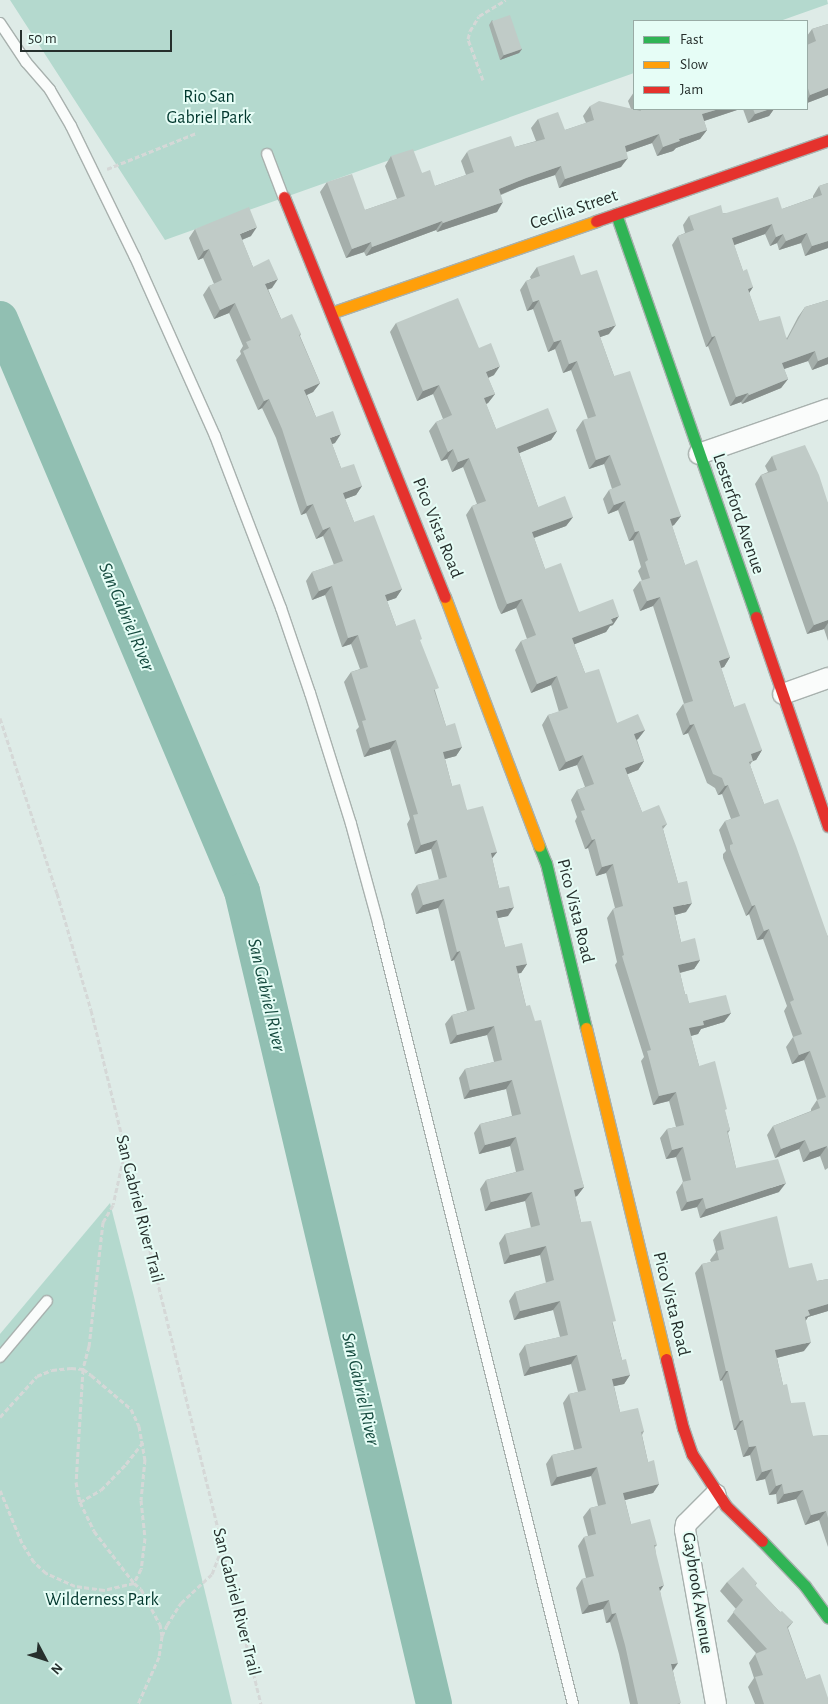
<!DOCTYPE html>
<style>
body{margin:0}
#map{position:relative;width:828px;height:1704px;overflow:hidden;background:#deebe7;font-family:"Alegreya Sans",sans-serif}
div>[style]{position:absolute}
[style*='--x']{left:calc(var(--x)*1px);top:calc(var(--y)*1px);width:calc(var(--w)*1px);rotate:calc(var(--a)*1deg)}
.green>*{inset:0;background:#b4d9ce}
.river>*{height:36px;margin:-18px;padding:0 18px;transform-origin:18px;border-radius:18px;background:#91bfb2}
.path>*{height:3px;margin-top:-1.5px;transform-origin:0;background:repeating-linear-gradient(90deg,#d5d8d7 0 5px,transparent 0 7.5px)}
.roads{filter:drop-shadow(1px 0 #a8b1ae) drop-shadow(-1px 0 #a8b1ae) drop-shadow(0 1px #a8b1ae) drop-shadow(0 -1px #a8b1ae)}
.lane>*{height:10px;margin:-5px;padding:0 5px;transform-origin:5px;border-radius:5px;background:#fafcfb}
.street>*{height:20px;margin:-10px;padding:0 10px;transform-origin:10px;border-radius:10px;background:#fafcfb}
.fast>*{height:11px;margin:-5.5px;padding:0 5.5px;transform-origin:5.5px;border-radius:5.5px;background:#30b455}
.slow>*{height:11px;margin:-5.5px;padding:0 5.5px;transform-origin:5.5px;border-radius:5.5px;background:#ff9f0a}
.jam>*{height:11px;margin:-5.5px;padding:0 5.5px;transform-origin:5.5px;border-radius:5.5px;background:#e5322d}
.wall>*{inset:0;background:#a5afab}
.shaded-wall>*{inset:0;background:#868e8b}
.building>*{inset:0;background:#c0cbc7;transform-origin:0 0}
span{translate:-50% -50%;white-space:nowrap;text-align:center;line-height:1.15;-webkit-text-stroke:4px #e6fdf6;paint-order:stroke}
.park-label{font-size:18px;color:#00372d}
.street-label{font-size:18px;color:#262f2c}
.water-label{font-size:19px;color:#154a3e;font-style:italic}
.legend{position:absolute;left:633px;top:20px;width:175px;height:90px;box-sizing:border-box;background:#e6fdf6;border:1px solid #99aba5;margin:0;padding:6px 9px;list-style:none;font-size:15px;color:#262f2c}
.legend li{display:flex;align-items:center;gap:10px;height:25px}
.legend b{width:25px;border:1px solid #99aba5}
.north{position:absolute;left:20px;top:1634px;width:50px;height:50px;-webkit-text-stroke:4px #e6fdf6;paint-order:stroke;rotate:130deg;font-size:14px;font-weight:700;line-height:20px;text-align:center;color:#262f2c}
.north::after{content:'';display:block;margin:auto;width:18px;height:22px;background:#262f2c;clip-path:polygon(50% 0,100% 100%,50% 72%,0 100%)}
.scale{position:absolute;left:20px;top:30px;width:152px;height:22px;box-sizing:border-box;border:2px solid #262f2c;border-top:0;padding-left:6px;font-size:15px;line-height:18px;white-space:nowrap;color:#262f2c;-webkit-text-stroke:4px #e6fdf6;paint-order:stroke}
</style>
<div id="map">
<div class="green">
<i style="clip-path:polygon(10px 0,827px 0,828px 4px,780px 21px,634px 21px,634px 73px,165px 240px)"></i>
<i style="clip-path:polygon(110px 1203px,134px 1297px,232px 1704px,0 1704px,0 1334px)"></i>
</div>
<div class="river">
<i style="--x:0;--y:319;--w:621;--a:67.07"></i>
<i style="--x:242;--y:891;--w:835;--a:76.71"></i>
</div>
<div class="path">
<i style="--x:483;--y:80;--w:44;--a:-110.1"></i>
<i style="--x:468;--y:39;--w:8;--a:-76"></i>
<i style="--x:470;--y:31;--w:17;--a:-59"></i>
<i style="--x:479;--y:16;--w:31;--a:-31"></i>
<i style="--x:107;--y:169;--w:96;--a:-22"></i>
<i style="--x:0;--y:718;--w:184;--a:72"></i>
<i style="--x:57;--y:893;--w:122;--a:73.8"></i>
<i style="--x:91;--y:1010;--w:715;--a:76.24"></i>
<i style="--x:125;--y:1151;--w:55;--a:102.5"></i>
<i style="--x:113;--y:1205;--w:20;--a:120"></i>
<i style="--x:103;--y:1222;--w:125;--a:96.4"></i>
<i style="--x:89;--y:1346;--w:24;--a:105"></i>
<i style="--x:83;--y:1369;--w:113;--a:93.5"></i>
<i style="--x:76;--y:1482;--w:20;--a:79"></i>
<i style="--x:80;--y:1502;--w:32;--a:64"></i>
<i style="--x:94;--y:1531;--w:66;--a:52.4"></i>
<i style="--x:134;--y:1583;--w:9;--a:41"></i>
<i style="--x:141;--y:1589;--w:40;--a:62"></i>
<i style="--x:160;--y:1624;--w:12;--a:81"></i>
<i style="--x:162;--y:1636;--w:21;--a:98"></i>
<i style="--x:159;--y:1657;--w:51;--a:114.1"></i>
<i style="--x:0;--y:1417;--w:55;--a:-47.9"></i>
<i style="--x:37;--y:1376;--w:16;--a:-22"></i>
<i style="--x:52;--y:1370;--w:19;--a:-6"></i>
<i style="--x:71;--y:1368;--w:12;--a:5"></i>
<i style="--x:83;--y:1369;--w:10;--a:37"></i>
<i style="--x:91;--y:1375;--w:52;--a:40.4"></i>
<i style="--x:131;--y:1409;--w:19;--a:65"></i>
<i style="--x:139;--y:1426;--w:34;--a:80"></i>
<i style="--x:145;--y:1459;--w:41;--a:95.6"></i>
<i style="--x:141;--y:1500;--w:38;--a:84"></i>
<i style="--x:145;--y:1538;--w:31;--a:97"></i>
<i style="--x:141;--y:1569;--w:16;--a:117"></i>
<i style="--x:134;--y:1583;--w:31;--a:167"></i>
<i style="--x:104;--y:1590;--w:29;--a:-172"></i>
<i style="--x:75;--y:1586;--w:32;--a:-156"></i>
<i style="--x:46;--y:1573;--w:16;--a:-137"></i>
<i style="--x:34;--y:1562;--w:22;--a:-122"></i>
<i style="--x:22;--y:1543;--w:57;--a:-112.5"></i>
<i style="--x:80;--y:1502;--w:24;--a:-30"></i>
<i style="--x:101;--y:1490;--w:36;--a:-46"></i>
<i style="--x:126;--y:1464;--w:28;--a:-52"></i>
<i style="--x:162;--y:1636;--w:12;--a:-66"></i>
<i style="--x:167;--y:1625;--w:26;--a:-58"></i>
<i style="--x:181;--y:1603;--w:42;--a:-43.1"></i>
<i style="--x:212;--y:1574;--w:28;--a:-69"></i>
</div>
<div class="roads">
<div class="lane">
<i style="--x:0;--y:23;--w:47;--a:56.3"></i>
<i style="--x:26;--y:62;--w:37;--a:49"></i>
<i style="--x:50;--y:90;--w:42;--a:59.7"></i>
<i style="--x:71;--y:126;--w:146;--a:64"></i>
<i style="--x:135;--y:257;--w:196;--a:65.9"></i>
<i style="--x:215;--y:436;--w:184;--a:69"></i>
<i style="--x:281;--y:608;--w:90;--a:71.2"></i>
<i style="--x:310;--y:693;--w:137;--a:72.6"></i>
<i style="--x:351;--y:824;--w:103;--a:74.7"></i>
<i style="--x:378;--y:923;--w:805;--a:75.98"></i>
<i style="--x:267;--y:154;--w:45;--a:69.1"></i>
<i style="--x:0;--y:1357;--w:73;--a:-50"></i>
</div>
<div class="street">
<i style="--x:699;--y:454;--w:137;--a:-19.2"></i>
<i style="--x:783;--y:694;--w:48;--a:-19.6"></i>
<i style="--x:716;--y:1704;--w:177;--a:-100.1"></i>
<i style="--x:685;--y:1530;--w:6;--a:-81"></i>
<i style="--x:686;--y:1524;--w:42;--a:-45"></i>
</div>
<div class="fast">
<i style="--x:616;--y:214;--w:427;--a:70.8"></i>
<i style="--x:539;--y:846;--w:18;--a:68"></i>
<i style="--x:546;--y:863;--w:170;--a:76.4"></i>
<i style="--x:762;--y:1541;--w:62;--a:46.3"></i>
<i style="--x:805;--y:1586;--w:39;--a:54"></i>
</div>
<div class="slow">
<i style="--x:331;--y:313;--w:281;--a:-19.1"></i>
<i style="--x:445;--y:597;--w:266;--a:69.3"></i>
<i style="--x:586;--y:1028;--w:341;--a:76.4"></i>
</div>
<div class="jam">
<i style="--x:284;--y:197;--w:431;--a:68.1"></i>
<i style="--x:596;--y:221;--w:246;--a:-19.2"></i>
<i style="--x:756;--y:617;--w:221;--a:71"></i>
<i style="--x:666;--y:1359;--w:71;--a:76.2"></i>
<i style="--x:683;--y:1428;--w:28;--a:71"></i>
<i style="--x:692;--y:1454;--w:62;--a:56.8"></i>
<i style="--x:726;--y:1506;--w:50;--a:44.2"></i>
</div>
</div>
<div class="wall">
<i style="clip-path:polygon(492px 20px,522px 49px,519px 53px,500px 60px,489px 25px)"></i>
<i style="clip-path:polygon(828px 24px,828px 95px,807px 103px,807px 36px,812px 29px)"></i>
<i style="clip-path:polygon(634px 92px,634px 109px,740px 109px,704px 121px,707px 130px,700px 139px,676px 148px,673px 151px,657px 156px,652px 143px,626px 152px,621px 167px,559px 188px,555px 175px,519px 187px,501px 195px,497px 212px,437px 232px,436px 230px,366px 256px,364px 252px,346px 258px,320px 192px,327px 182px,365px 210px,397px 199px,385px 166px,391px 156px,422px 173px,435px 186px,466px 175px,461px 161px,467px 152px,515px 147px,536px 141px,531px 128px,538px 119px,565px 130px,586px 123px,583px 116px,590px 106px,631px 109px,628px 101px)"></i>
<i style="clip-path:polygon(743px 109px,774px 109px,769px 116px,748px 123px)"></i>
<i style="clip-path:polygon(828px 183px,828px 248px,805px 256px,801px 243px,779px 250px,777px 243px,770px 246px,765px 234px,734px 245px,743px 271px,753px 287px,749px 293px,759px 321px,787px 338px,798px 317px,805px 307px,828px 300px,828px 364px,812px 370px,808px 361px,784px 369px,788px 379px,781px 388px,742px 404px,741px 402px,730px 406px,708px 346px,706px 347px,672px 245px,678px 236px,685px 233px,683px 225px,689px 216px,782px 209px,813px 198px,813px 196px,819px 186px)"></i>
<i style="clip-path:polygon(195px 229px,251px 236px,242px 240px,253px 267px,272px 288px,268px 289px,281px 319px,301px 334px,300px 336px,320px 383px,313px 392px,307px 395px,316px 417px,335px 443px,332px 444px,341px 468px,362px 486px,356px 495px,345px 499px,354px 522px,402px 589px,396px 598px,387px 601px,396px 626px,420px 642px,446px 726px,462px 747px,456px 756px,445px 759px,452px 786px,467px 810px,497px 852px,492px 858px,499px 888px,508px 916px,497px 918px,505px 947px,527px 964px,521px 973px,518px 973px,526px 1006px,584px 1187px,577px 1196px,575px 1197px,581px 1222px,613px 1324px,622px 1360px,630px 1375px,624px 1384px,614px 1386px,620px 1412px,644px 1431px,642px 1435px,648px 1462px,659px 1484px,653px 1493px,625px 1500px,631px 1524px,657px 1545px,655px 1547px,660px 1591px,673px 1671px,680px 1704px,630px 1704px,619px 1654px,610px 1622px,606px 1623px,603px 1609px,582px 1614px,576px 1588px,582px 1579px,586px 1578px,578px 1546px,584px 1537px,588px 1536px,583px 1517px,590px 1508px,598px 1506px,591px 1476px,551px 1486px,546px 1464px,552px 1455px,574px 1450px,563px 1403px,569px 1394px,578px 1392px,571px 1364px,524px 1376px,519px 1354px,525px 1345px,560px 1337px,553px 1310px,514px 1320px,509px 1301px,515px 1292px,546px 1283px,540px 1255px,504px 1264px,499px 1243px,505px 1234px,531px 1228px,525px 1201px,485px 1211px,480px 1189px,486px 1180px,516px 1172px,510px 1146px,479px 1154px,474px 1133px,480px 1124px,512px 1116px,506px 1089px,464px 1099px,459px 1078px,465px 1069px,494px 1062px,487px 1035px,450px 1044px,445px 1024px,452px 1015px,467px 1011px,454px 960px,451px 961px,438px 908px,416px 914px,411px 894px,417px 885px,439px 880px,431px 849px,415px 854px,407px 824px,410px 819px,390px 749px,364px 757px,356px 730px,359px 727px,344px 682px,351px 672px,360px 669px,351px 644px,342px 647px,325px 595px,312px 600px,306px 581px,312px 572px,334px 565px,323px 536px,316px 539px,306px 513px,301px 515px,276px 438px,262px 408px,258px 410px,236px 360px,241px 354px,240px 351px,243px 346px,229px 313px,214px 319px,203px 295px,209px 286px,214px 284px,203px 258px,198px 260px,189px 238px)"></i>
<i style="clip-path:polygon(537px 267px,581px 275px,609px 334px,600px 337px,614px 376px,681px 516px,674px 525px,672px 526px,685px 565px,730px 657px,724px 667px,721px 668px,734px 707px,762px 750px,756px 760px,753px 760px,750px 765px,764px 804px,828px 937px,828px 1168px,825px 1170px,820px 1156px,803px 1162px,799px 1149px,775px 1158px,767px 1135px,773px 1126px,811px 1111px,811px 1109px,817px 1100px,804px 1060px,792px 1064px,786px 1047px,793px 1037px,784px 1011px,787px 1006px,763px 939px,757px 940px,749px 914px,746px 916px,723px 858px,723px 854px,726px 851px,719px 830px,725px 821px,731px 819px,722px 794px,718px 795px,715px 788px,707px 783px,688px 733px,683px 735px,676px 714px,683px 704px,684px 704px,653px 606px,640px 611px,633px 590px,640px 581px,642px 581px,638px 571px,641px 567px,633px 540px,629px 541px,618px 510px,608px 514px,603px 499px,609px 490px,612px 489px,604px 464px,589px 469px,576px 430px,583px 420px,588px 419px,571px 370px,563px 373px,555px 349px,548px 352px,533px 309px,527px 311px,520px 290px,526px 281px,531px 279px,530px 277px)"></i>
<i style="clip-path:polygon(396px 323px,479px 348px,494px 375px,488px 378px,495px 394px,488px 403px,486px 404px,496px 429px,557px 431px,551px 440px,519px 453px,538px 507px,573px 517px,566px 526px,534px 538px,545px 569px,579px 612px,613px 625px,610px 626px,606px 632px,574px 644px,585px 673px,617px 723px,645px 730px,638px 739px,637px 740px,644px 761px,638px 770px,627px 774px,642px 812px,667px 824px,663px 829px,686px 912px,675px 915px,681px 942px,700px 960px,694px 969px,680px 973px,685px 994px,689px 1003px,731px 1013px,724px 1022px,701px 1029px,698px 1034px,691px 1036px,699px 1066px,725px 1112px,730px 1130px,728px 1133px,736px 1168px,779px 1192px,700px 1218px,697px 1207px,681px 1211px,676px 1192px,683px 1182px,676px 1157px,666px 1159px,660px 1138px,667px 1129px,676px 1127px,669px 1101px,653px 1105px,641px 1061px,644px 1057px,615px 965px,617px 962px,607px 918px,613px 909px,615px 908px,606px 873px,596px 876px,588px 848px,585px 849px,575px 821px,577px 817px,571px 800px,577px 790px,585px 787px,577px 765px,559px 771px,542px 725px,548px 715px,559px 712px,551px 685px,531px 693px,515px 650px,521px 641px,527px 639px,516px 608px,501px 614px,498px 608px,466px 515px,472px 506px,477px 504px,463px 467px,452px 472px,447px 459px,441px 461px,429px 431px,436px 422px,443px 419px,433px 394px,417px 401px,390px 332px)"></i>
<i style="clip-path:polygon(772px 456px,828px 503px,828px 641px,824px 629px,807px 634px,755px 484px,761px 475px,768px 472px,765px 466px)"></i>
<i style="clip-path:polygon(720px 1231px,789px 1268px,817px 1281px,828px 1279px,828px 1311px,808px 1317px,806px 1320px,804px 1351px,777px 1358px,783px 1385px,791px 1403px,813px 1436px,828px 1435px,828px 1547px,819px 1520px,805px 1525px,796px 1499px,777px 1504px,776px 1494px,769px 1495px,765px 1479px,756px 1481px,750px 1455px,743px 1457px,736px 1430px,734px 1430px,722px 1380px,720px 1381px,695px 1273px,702px 1264px,711px 1262px,710px 1260px,716px 1252px,713px 1240px)"></i>
<i style="clip-path:polygon(727px 1582px,757px 1583px,755px 1586px,780px 1612px,793px 1622px,788px 1628px,806px 1679px,828px 1704px,755px 1704px,748px 1687px,754px 1678px,749px 1663px,756px 1653px,727px 1621px,736px 1609px,720px 1591px)"></i>
</div>
<div class="shaded-wall">
<i style="clip-path:polygon(522px 49px,519px 53px,500px 60px,504px 55px)"></i>
<i style="clip-path:polygon(828px 88px,828px 95px,807px 103px,807px 100px,810px 95px)"></i>
<i style="clip-path:polygon(719px 109px,740px 109px,695px 124px,702px 114px)"></i>
<i style="clip-path:polygon(770px 109px,774px 109px,769px 116px,748px 123px,755px 114px)"></i>
<i style="clip-path:polygon(707px 130px,700px 139px,676px 148px,673px 151px,657px 156px,663px 147px,679px 139px)"></i>
<i style="clip-path:polygon(659px 134px,652px 143px,618px 155px,625px 146px)"></i>
<i style="clip-path:polygon(628px 158px,621px 167px,559px 188px,565px 179px)"></i>
<i style="clip-path:polygon(561px 166px,555px 175px,519px 187px,492px 198px,499px 189px,526px 178px)"></i>
<i style="clip-path:polygon(503px 202px,497px 212px,437px 232px,443px 223px)"></i>
<i style="clip-path:polygon(442px 221px,436px 230px,366px 256px,372px 247px)"></i>
<i style="clip-path:polygon(772px 224px,765px 234px,726px 248px,732px 238px)"></i>
<i style="clip-path:polygon(257px 227px,251px 236px,234px 243px,240px 234px)"></i>
<i style="clip-path:polygon(807px 233px,801px 243px,779px 250px,786px 241px)"></i>
<i style="clip-path:polygon(783px 234px,777px 243px,770px 246px,776px 237px)"></i>
<i style="clip-path:polygon(828px 241px,828px 248px,805px 256px,812px 246px)"></i>
<i style="clip-path:polygon(371px 242px,364px 252px,346px 258px,352px 249px)"></i>
<i style="clip-path:polygon(209px 249px,203px 258px,198px 260px,204px 251px)"></i>
<i style="clip-path:polygon(278px 279px,272px 288px,259px 293px,265px 284px)"></i>
<i style="clip-path:polygon(753px 287px,747px 296px,748px 289px)"></i>
<i style="clip-path:polygon(539px 300px,533px 309px,527px 311px,533px 302px)"></i>
<i style="clip-path:polygon(235px 303px,229px 313px,214px 319px,220px 310px)"></i>
<i style="clip-path:polygon(616px 325px,609px 334px,592px 340px,598px 331px)"></i>
<i style="clip-path:polygon(715px 336px,708px 346px,706px 347px,712px 337px)"></i>
<i style="clip-path:polygon(561px 340px,555px 349px,548px 352px,554px 342px)"></i>
<i style="clip-path:polygon(815px 351px,808px 361px,775px 372px,782px 363px)"></i>
<i style="clip-path:polygon(828px 357px,828px 364px,812px 370px,818px 361px)"></i>
<i style="clip-path:polygon(577px 361px,571px 370px,563px 373px,569px 364px)"></i>
<i style="clip-path:polygon(500px 366px,494px 375px,479px 382px,486px 372px)"></i>
<i style="clip-path:polygon(788px 379px,781px 388px,742px 404px,749px 395px)"></i>
<i style="clip-path:polygon(320px 383px,313px 392px,298px 399px,304px 390px)"></i>
<i style="clip-path:polygon(439px 385px,433px 394px,417px 401px,423px 391px)"></i>
<i style="clip-path:polygon(748px 393px,741px 402px,730px 406px,736px 397px)"></i>
<i style="clip-path:polygon(495px 394px,488px 403px,477px 408px,484px 398px)"></i>
<i style="clip-path:polygon(269px 399px,262px 408px,258px 410px,264px 401px)"></i>
<i style="clip-path:polygon(557px 431px,551px 440px,510px 457px,517px 447px)"></i>
<i style="clip-path:polygon(341px 434px,335px 443px,323px 447px,330px 438px)"></i>
<i style="clip-path:polygon(453px 449px,447px 459px,441px 461px,448px 452px)"></i>
<i style="clip-path:polygon(610px 455px,604px 464px,589px 469px,596px 460px)"></i>
<i style="clip-path:polygon(469px 458px,463px 467px,452px 472px,458px 462px)"></i>
<i style="clip-path:polygon(362px 486px,356px 495px,337px 502px,343px 493px)"></i>
<i style="clip-path:polygon(625px 501px,618px 510px,608px 514px,614px 505px)"></i>
<i style="clip-path:polygon(313px 504px,306px 513px,301px 515px,307px 506px)"></i>
<i style="clip-path:polygon(681px 516px,674px 525px,664px 529px,670px 519px)"></i>
<i style="clip-path:polygon(573px 517px,566px 526px,525px 541px,532px 532px)"></i>
<i style="clip-path:polygon(330px 527px,323px 536px,316px 539px,323px 530px)"></i>
<i style="clip-path:polygon(639px 531px,633px 540px,629px 541px,635px 532px)"></i>
<i style="clip-path:polygon(332px 586px,325px 595px,312px 600px,319px 591px)"></i>
<i style="clip-path:polygon(402px 589px,396px 598px,379px 604px,385px 595px)"></i>
<i style="clip-path:polygon(660px 597px,653px 606px,640px 611px,647px 601px)"></i>
<i style="clip-path:polygon(522px 599px,516px 608px,501px 614px,507px 604px)"></i>
<i style="clip-path:polygon(619px 616px,613px 625px,610px 626px,606px 632px,565px 648px,572px 638px,611px 619px)"></i>
<i style="clip-path:polygon(828px 620px,828px 623px,824px 629px,807px 634px,814px 625px)"></i>
<i style="clip-path:polygon(358px 635px,351px 644px,342px 647px,348px 638px)"></i>
<i style="clip-path:polygon(730px 657px,724px 667px,712px 671px,719px 661px)"></i>
<i style="clip-path:polygon(557px 676px,551px 685px,531px 693px,537px 684px)"></i>
<i style="clip-path:polygon(694px 724px,688px 733px,683px 735px,690px 725px)"></i>
<i style="clip-path:polygon(645px 730px,638px 739px,628px 743px,634px 734px)"></i>
<i style="clip-path:polygon(396px 740px,390px 749px,364px 757px,370px 748px)"></i>
<i style="clip-path:polygon(462px 747px,456px 756px,437px 761px,443px 752px)"></i>
<i style="clip-path:polygon(762px 750px,756px 760px,745px 764px,751px 754px)"></i>
<i style="clip-path:polygon(583px 755px,577px 765px,559px 771px,566px 762px)"></i>
<i style="clip-path:polygon(644px 761px,638px 770px,618px 778px,625px 768px)"></i>
<i style="clip-path:polygon(728px 785px,722px 794px,718px 795px,725px 786px)"></i>
<i style="clip-path:polygon(595px 839px,588px 848px,585px 849px,592px 840px)"></i>
<i style="clip-path:polygon(437px 840px,431px 849px,415px 854px,421px 845px)"></i>
<i style="clip-path:polygon(497px 852px,490px 861px,491px 853px)"></i>
<i style="clip-path:polygon(613px 864px,606px 873px,596px 876px,602px 867px)"></i>
<i style="clip-path:polygon(444px 899px,438px 908px,416px 914px,423px 905px)"></i>
<i style="clip-path:polygon(692px 903px,686px 912px,667px 917px,673px 907px)"></i>
<i style="clip-path:polygon(755px 905px,749px 914px,746px 916px,752px 906px)"></i>
<i style="clip-path:polygon(514px 907px,508px 916px,489px 920px,496px 911px)"></i>
<i style="clip-path:polygon(769px 929px,763px 939px,757px 940px,764px 931px)"></i>
<i style="clip-path:polygon(460px 951px,454px 960px,451px 961px,457px 952px)"></i>
<i style="clip-path:polygon(700px 960px,694px 969px,671px 975px,678px 965px)"></i>
<i style="clip-path:polygon(527px 964px,521px 973px,510px 975px,516px 966px)"></i>
<i style="clip-path:polygon(731px 1013px,724px 1022px,701px 1029px,698px 1034px,683px 1038px,689px 1028px,703px 1021px)"></i>
<i style="clip-path:polygon(494px 1026px,487px 1035px,450px 1044px,457px 1035px)"></i>
<i style="clip-path:polygon(810px 1051px,804px 1060px,792px 1064px,799px 1055px)"></i>
<i style="clip-path:polygon(512px 1080px,506px 1089px,464px 1099px,470px 1090px)"></i>
<i style="clip-path:polygon(676px 1092px,669px 1101px,653px 1105px,659px 1096px)"></i>
<i style="clip-path:polygon(516px 1137px,510px 1146px,479px 1154px,485px 1145px)"></i>
<i style="clip-path:polygon(805px 1140px,799px 1149px,775px 1158px,781px 1149px)"></i>
<i style="clip-path:polygon(827px 1146px,820px 1156px,803px 1162px,810px 1152px)"></i>
<i style="clip-path:polygon(683px 1147px,676px 1157px,666px 1159px,672px 1150px)"></i>
<i style="clip-path:polygon(786px 1183px,779px 1192px,700px 1218px,706px 1209px)"></i>
<i style="clip-path:polygon(584px 1187px,577px 1196px,567px 1199px,574px 1190px)"></i>
<i style="clip-path:polygon(532px 1192px,525px 1201px,485px 1211px,491px 1202px)"></i>
<i style="clip-path:polygon(703px 1198px,697px 1207px,681px 1211px,687px 1202px)"></i>
<i style="clip-path:polygon(546px 1246px,540px 1255px,504px 1264px,510px 1255px)"></i>
<i style="clip-path:polygon(560px 1301px,553px 1310px,514px 1320px,520px 1311px)"></i>
<i style="clip-path:polygon(828px 1304px,828px 1311px,808px 1317px,803px 1325px,799px 1326px,808px 1310px)"></i>
<i style="clip-path:polygon(811px 1342px,804px 1351px,768px 1360px,775px 1350px)"></i>
<i style="clip-path:polygon(577px 1355px,571px 1364px,524px 1376px,530px 1367px)"></i>
<i style="clip-path:polygon(726px 1371px,728px 1371px,722px 1380px,720px 1381px)"></i>
<i style="clip-path:polygon(630px 1375px,624px 1384px,606px 1388px,612px 1379px)"></i>
<i style="clip-path:polygon(743px 1420px,736px 1430px,734px 1430px,740px 1421px)"></i>
<i style="clip-path:polygon(756px 1446px,750px 1455px,743px 1457px,749px 1447px)"></i>
<i style="clip-path:polygon(597px 1467px,591px 1476px,551px 1486px,557px 1477px)"></i>
<i style="clip-path:polygon(772px 1469px,765px 1479px,756px 1481px,762px 1472px)"></i>
<i style="clip-path:polygon(659px 1484px,653px 1493px,617px 1502px,623px 1493px)"></i>
<i style="clip-path:polygon(782px 1484px,776px 1494px,769px 1495px,776px 1486px)"></i>
<i style="clip-path:polygon(803px 1490px,796px 1499px,777px 1504px,784px 1494px)"></i>
<i style="clip-path:polygon(826px 1511px,819px 1520px,805px 1525px,811px 1515px)"></i>
<i style="clip-path:polygon(664px 1585px,658px 1594px,659px 1587px)"></i>
<i style="clip-path:polygon(609px 1600px,603px 1609px,582px 1614px,589px 1605px)"></i>
<i style="clip-path:polygon(616px 1613px,610px 1622px,606px 1623px,612px 1614px)"></i>
<i style="clip-path:polygon(678px 1663px,672px 1672px,671px 1664px)"></i>
</div>
<div class="building">
<i style="left:510px;top:15px;width:36px;height:19px;rotate:71deg"></i>
<i style="clip-path:polygon(828px 24px,828px 88px,810px 95px,807px 85px,807px 45px,816px 41px,812px 29px)"></i>
<i style="clip-path:polygon(599px 101px,641px 111px,640px 109px,719px 109px,702px 114px,707px 130px,679px 139px,680px 141px,663px 147px,659px 134px,625px 146px,628px 158px,565px 179px,561px 166px,526px 178px,499px 189px,503px 202px,443px 223px,442px 221px,372px 247px,371px 242px,352px 249px,327px 182px,352px 174px,365px 210px,405px 196px,391px 156px,413px 149px,422px 173px,430px 170px,435px 186px,474px 172px,467px 152px,469px 150px,511px 136px,515px 147px,545px 139px,538px 119px,558px 112px,565px 130px,594px 120px,590px 106px)"></i>
<i style="clip-path:polygon(753px 109px,770px 109px,755px 114px)"></i>
<i style="clip-path:polygon(828px 183px,828px 241px,812px 246px,807px 233px,786px 241px,783px 234px,776px 237px,772px 224px,732px 238px,743px 271px,747px 269px,753px 287px,748px 289px,759px 321px,780px 316px,787px 340px,805px 307px,828px 300px,828px 357px,818px 361px,815px 351px,782px 363px,788px 379px,749px 395px,748px 393px,736px 397px,715px 336px,712px 337px,678px 236px,694px 230px,689px 216px,721px 205px,723px 214px,778px 197px,782px 209px,822px 195px,819px 186px)"></i>
<i style="clip-path:polygon(249px 207px,257px 227px,240px 234px,253px 267px,269px 259px,278px 279px,265px 284px,281px 319px,292px 314px,301px 334px,299px 335px,320px 383px,304px 390px,316px 417px,333px 411px,341px 434px,330px 438px,341px 468px,354px 464px,362px 486px,343px 493px,354px 522px,374px 515px,402px 589px,385px 595px,396px 626px,415px 619px,422px 639px,420px 640px,439px 688px,434px 690px,446px 726px,455px 723px,462px 747px,443px 752px,452px 786px,460px 784px,467px 810px,483px 806px,497px 852px,491px 853px,499px 888px,509px 886px,514px 907px,496px 911px,505px 947px,522px 943px,527px 964px,516px 966px,526px 1006px,530px 1005px,535px 1021px,541px 1020px,584px 1187px,574px 1190px,581px 1222px,591px 1221px,616px 1321px,612px 1322px,622px 1360px,626px 1359px,630px 1375px,612px 1379px,620px 1412px,638px 1408px,644px 1431px,641px 1432px,648px 1462px,654px 1460px,659px 1484px,623px 1493px,631px 1524px,650px 1519px,657px 1545px,654px 1545px,664px 1585px,659px 1587px,678px 1663px,671px 1664px,681px 1703px,677px 1704px,638px 1704px,625px 1645px,616px 1613px,612px 1614px,609px 1600px,589px 1605px,582px 1579px,594px 1576px,584px 1537px,596px 1534px,590px 1508px,606px 1504px,597px 1467px,557px 1477px,552px 1455px,582px 1448px,569px 1394px,586px 1390px,577px 1355px,530px 1367px,525px 1345px,568px 1335px,560px 1301px,520px 1311px,515px 1292px,554px 1280px,546px 1246px,510px 1255px,505px 1234px,540px 1225px,532px 1192px,491px 1202px,486px 1180px,524px 1170px,516px 1137px,485px 1145px,480px 1124px,521px 1114px,512px 1080px,470px 1090px,465px 1069px,502px 1060px,494px 1026px,457px 1035px,452px 1015px,475px 1009px,460px 951px,457px 952px,444px 899px,423px 905px,417px 885px,447px 877px,437px 840px,421px 845px,413px 815px,418px 814px,396px 740px,370px 748px,362px 721px,366px 720px,351px 672px,368px 667px,358px 635px,348px 638px,332px 586px,319px 591px,312px 572px,343px 561px,330px 527px,323px 530px,313px 504px,307px 506px,282px 429px,269px 399px,264px 401px,243px 351px,249px 348px,246px 342px,251px 340px,235px 303px,220px 310px,209px 286px,222px 280px,209px 249px,204px 251px,195px 229px)"></i>
<i style="clip-path:polygon(574px 255px,581px 275px,597px 270px,616px 325px,598px 331px,614px 376px,630px 371px,681px 516px,670px 519px,685px 565px,697px 560px,730px 657px,719px 661px,734px 707px,745px 703px,762px 750px,751px 754px,753px 761px,749px 762px,764px 804px,778px 799px,796px 846px,828px 937px,828px 1150px,827px 1146px,810px 1152px,805px 1140px,781px 1149px,773px 1126px,820px 1108px,817px 1100px,826px 1097px,810px 1051px,799px 1055px,793px 1037px,802px 1034px,790px 1002px,794px 1000px,769px 929px,764px 931px,755px 905px,752px 906px,730px 849px,730px 845px,733px 844px,725px 821px,740px 816px,728px 785px,725px 786px,722px 778px,713px 774px,694px 724px,690px 725px,683px 704px,693px 701px,660px 597px,647px 601px,640px 581px,650px 578px,645px 562px,648px 560px,639px 531px,635px 532px,625px 501px,614px 505px,609px 490px,621px 485px,610px 455px,596px 460px,583px 420px,596px 416px,577px 361px,569px 364px,561px 340px,554px 342px,539px 300px,533px 302px,526px 281px,540px 276px,537px 267px)"></i>
<i style="clip-path:polygon(458px 298px,479px 348px,491px 343px,500px 366px,486px 372px,495px 394px,484px 398px,496px 429px,548px 408px,557px 431px,517px 447px,538px 507px,565px 496px,573px 517px,532px 532px,545px 569px,561px 563px,579px 612px,613px 599px,619px 616px,611px 619px,613px 623px,572px 638px,585px 673px,599px 669px,617px 723px,638px 714px,645px 730px,634px 734px,644px 761px,625px 768px,642px 812px,659px 805px,667px 824px,662px 826px,678px 883px,687px 881px,692px 903px,673px 907px,681px 942px,695px 938px,700px 960px,678px 965px,685px 994px,687px 994px,689px 1003px,726px 995px,731px 1013px,703px 1021px,704px 1025px,689px 1028px,699px 1066px,715px 1061px,727px 1109px,725px 1110px,730px 1130px,727px 1131px,736px 1168px,778px 1159px,786px 1183px,706px 1209px,703px 1198px,687px 1202px,682px 1182px,691px 1180px,683px 1147px,672px 1150px,667px 1129px,684px 1125px,676px 1092px,659px 1096px,647px 1051px,651px 1050px,622px 956px,624px 955px,613px 909px,623px 906px,613px 864px,602px 867px,595px 839px,592px 840px,581px 811px,585px 810px,577px 790px,594px 784px,583px 755px,566px 762px,548px 715px,568px 708px,557px 676px,537px 684px,521px 641px,536px 635px,522px 599px,507px 604px,505px 599px,472px 506px,486px 501px,469px 458px,458px 462px,453px 449px,448px 452px,436px 422px,452px 415px,439px 385px,423px 391px,396px 323px)"></i>
<i style="clip-path:polygon(805px 445px,819px 475px,828px 503px,828px 620px,814px 625px,761px 475px,777px 470px,772px 456px)"></i>
<i style="clip-path:polygon(777px 1216px,789px 1268px,812px 1263px,817px 1281px,828px 1279px,828px 1304px,808px 1310px,810px 1315px,805px 1317px,811px 1342px,775px 1350px,783px 1385px,787px 1384px,791px 1403px,805px 1402px,813px 1436px,828px 1435px,828px 1518px,826px 1511px,811px 1515px,803px 1490px,784px 1494px,782px 1484px,776px 1486px,772px 1469px,762px 1472px,756px 1446px,749px 1447px,743px 1420px,740px 1421px,728px 1371px,726px 1371px,702px 1264px,719px 1260px,717px 1251px,724px 1249px,720px 1231px)"></i>
<i style="clip-path:polygon(743px 1567px,757px 1583px,755px 1585px,780px 1612px,782px 1611px,793px 1622px,787px 1627px,806px 1679px,820px 1674px,828px 1698px,828px 1704px,764px 1704px,755px 1677px,763px 1675px,755px 1654px,767px 1649px,733px 1612px,743px 1600px,727px 1582px)"></i>
</div>
<div class="park-label">
<span style="left:209px;top:108px">Rio San<br>Gabriel Park</span>
<span style="left:102px;top:1600px">Wilderness Park</span>
</div>
<div class="street-label">
<span style="left:574px;top:210px;rotate:-19deg">Cecilia Street</span>
<span style="left:738px;top:514px;rotate:71deg">Lesterford Avenue</span>
<span style="left:437px;top:528px;rotate:68deg">Pico Vista Road</span>
<span style="left:575px;top:911px;rotate:76deg">Pico Vista Road</span>
<span style="left:139px;top:1209px;rotate:76deg">San Gabriel River Trail</span>
<span style="left:671px;top:1304px;rotate:76deg">Pico Vista Road</span>
<span style="left:697px;top:1593px;rotate:81deg">Gaybrook Avenue</span>
<span style="left:236px;top:1602px;rotate:76deg">San Gabriel River Trail</span>
</div>
<div class="water-label">
<span style="left:126px;top:617px;rotate:67deg">San Gabriel River</span>
<span style="left:266px;top:995px;rotate:77deg">San Gabriel River</span>
<span style="left:360px;top:1389px;rotate:77deg">San Gabriel River</span>
</div>
<ul class="legend">
<li><b style="height:6px;background:#30b455"></b>Fast</li>
<li><b style="height:6px;background:#ff9f0a"></b>Slow</li>
<li><b style="height:6px;background:#e5322d"></b>Jam</li>
</ul>
<div class="north">N</div>
<div class="scale">50 m</div>
</div>
